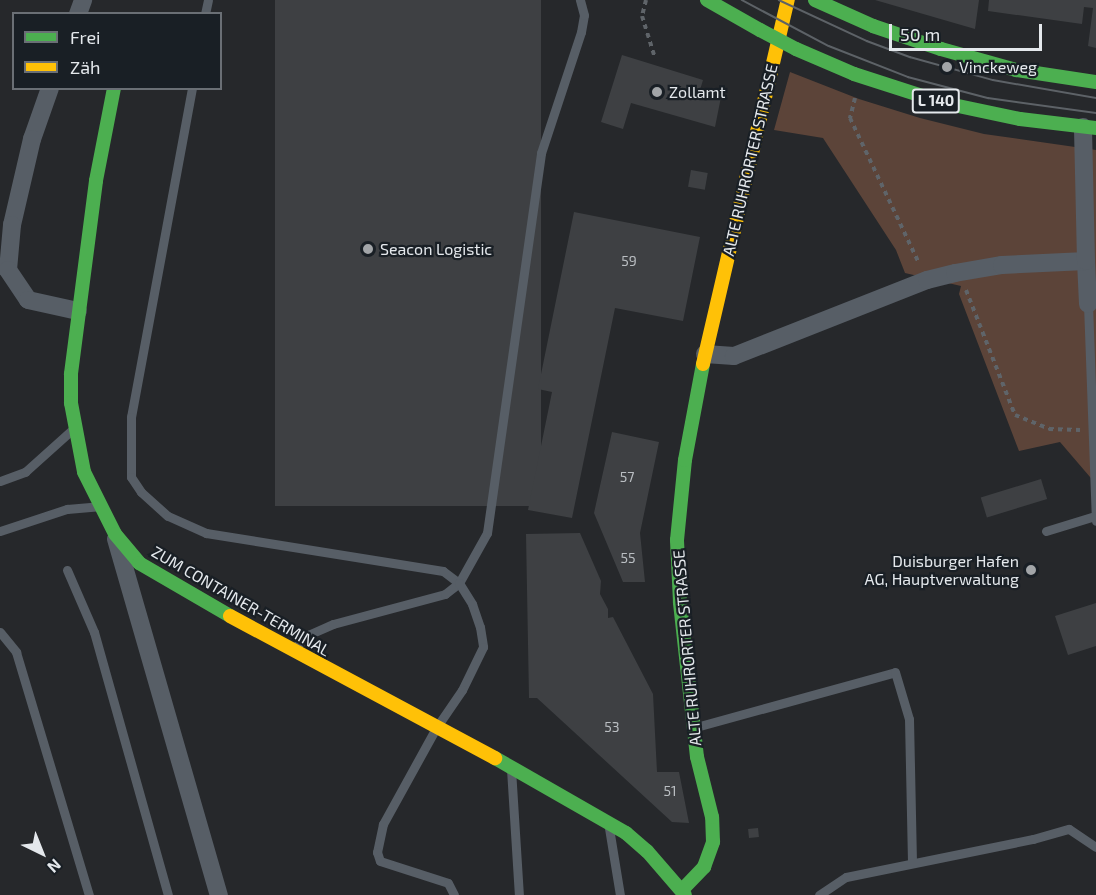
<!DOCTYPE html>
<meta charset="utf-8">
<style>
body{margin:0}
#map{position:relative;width:1096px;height:895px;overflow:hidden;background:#26282b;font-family:"Exo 2",sans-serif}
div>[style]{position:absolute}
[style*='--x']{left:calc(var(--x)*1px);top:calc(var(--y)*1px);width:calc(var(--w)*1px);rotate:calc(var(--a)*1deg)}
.green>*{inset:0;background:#5c4439}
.building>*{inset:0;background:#3e4043;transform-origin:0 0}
.path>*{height:4px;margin-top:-2px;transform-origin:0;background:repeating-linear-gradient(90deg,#5f6469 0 4.5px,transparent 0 9px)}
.lane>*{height:9px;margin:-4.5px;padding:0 4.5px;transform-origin:4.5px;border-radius:4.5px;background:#575e66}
.street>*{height:18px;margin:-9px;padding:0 9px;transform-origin:9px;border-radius:9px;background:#575e66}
.fast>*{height:14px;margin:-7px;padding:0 7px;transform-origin:7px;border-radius:7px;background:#4caf50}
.slow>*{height:14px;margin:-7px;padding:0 7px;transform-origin:7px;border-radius:7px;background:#ffc107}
.tram>*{height:1.5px;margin:-0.75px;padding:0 0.75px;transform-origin:0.75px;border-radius:0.75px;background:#5d6267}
.fast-bridge>*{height:14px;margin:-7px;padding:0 7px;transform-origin:7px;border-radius:7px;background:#4caf50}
.dots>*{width:16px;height:16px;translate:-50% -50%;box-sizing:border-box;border:3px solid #191f25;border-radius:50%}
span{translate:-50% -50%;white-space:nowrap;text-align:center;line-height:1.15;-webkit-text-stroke:4.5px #191f25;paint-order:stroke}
.number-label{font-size:14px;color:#babec2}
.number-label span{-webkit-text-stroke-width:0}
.shield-label span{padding:2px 4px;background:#191f25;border:2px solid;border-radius:4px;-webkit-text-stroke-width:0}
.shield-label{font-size:15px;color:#e4e8ec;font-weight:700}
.poi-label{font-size:16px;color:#e4e8ec}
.left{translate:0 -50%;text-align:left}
.right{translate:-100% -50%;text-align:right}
.street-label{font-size:16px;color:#e4e8ec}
.legend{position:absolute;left:12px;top:12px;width:210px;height:78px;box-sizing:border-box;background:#191f25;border:2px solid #6a6f75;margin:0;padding:8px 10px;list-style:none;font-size:18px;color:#e4e8ec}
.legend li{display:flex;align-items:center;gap:12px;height:30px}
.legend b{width:30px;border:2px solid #6a6f75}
.north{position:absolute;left:12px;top:823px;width:60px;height:60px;-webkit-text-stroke:4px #191f25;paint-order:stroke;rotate:137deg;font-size:16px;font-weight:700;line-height:24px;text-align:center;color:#e4e8ec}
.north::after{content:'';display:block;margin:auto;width:21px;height:27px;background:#e4e8ec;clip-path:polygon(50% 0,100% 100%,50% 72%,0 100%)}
.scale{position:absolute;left:889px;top:24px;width:153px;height:27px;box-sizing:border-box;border:3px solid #e4e8ec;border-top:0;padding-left:8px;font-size:18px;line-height:21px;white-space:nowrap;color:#e4e8ec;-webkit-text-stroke:4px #191f25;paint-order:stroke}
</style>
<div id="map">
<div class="green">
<i style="clip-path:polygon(790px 72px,859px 99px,920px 118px,984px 134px,1096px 150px,1096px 484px,1060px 442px,1019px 451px,959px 294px,961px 286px,905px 273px,896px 250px,823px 138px,774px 130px)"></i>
</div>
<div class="building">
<i style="left:275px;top:0;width:266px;height:506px"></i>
<i style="clip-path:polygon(875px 0,979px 0,975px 29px)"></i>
<i style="clip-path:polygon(989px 0,1096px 0,1096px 48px,1088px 46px,1093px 8px,1084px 7px,1082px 24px,988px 11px)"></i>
<i style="clip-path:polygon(622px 55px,703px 80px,700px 90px,721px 97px,715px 127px,631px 103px,623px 129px,601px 122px)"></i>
<i style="left:691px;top:170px;width:17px;height:17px;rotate:10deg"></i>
<i style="clip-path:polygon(574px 212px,700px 237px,683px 321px,615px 308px,572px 518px,528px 510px,552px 392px,538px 389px)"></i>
<i style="clip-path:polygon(612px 432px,659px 442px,640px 533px,645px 582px,623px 582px,594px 513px)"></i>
<i style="left:1041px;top:479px;width:21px;height:63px;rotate:73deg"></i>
<i style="clip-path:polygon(580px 533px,601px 581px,600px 594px,608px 609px,608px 618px,613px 617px,653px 694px,657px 772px,679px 772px,689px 823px,672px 822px,537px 698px,529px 698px,526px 534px)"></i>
<i style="clip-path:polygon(1096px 603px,1096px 646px,1068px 655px,1055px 616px)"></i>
<i style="left:758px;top:828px;width:9px;height:10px;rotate:84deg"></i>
</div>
<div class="path">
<i style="--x:646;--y:0;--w:16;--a:104"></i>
<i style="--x:642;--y:16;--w:44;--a:72.8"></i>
<i style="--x:855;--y:98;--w:21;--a:104"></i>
<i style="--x:850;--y:118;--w:161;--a:64.6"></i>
<i style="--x:966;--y:290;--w:134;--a:68.6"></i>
<i style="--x:1015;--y:415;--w:37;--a:22"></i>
<i style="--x:1049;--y:429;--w:31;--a:2"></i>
</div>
<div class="lane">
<i style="--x:205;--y:14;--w:14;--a:-78"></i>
<i style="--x:192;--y:88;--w:335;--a:100.5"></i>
<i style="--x:131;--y:417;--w:60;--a:90"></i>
<i style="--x:131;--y:477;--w:18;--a:56"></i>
<i style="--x:141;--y:492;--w:36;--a:42"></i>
<i style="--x:168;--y:516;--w:42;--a:24.1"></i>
<i style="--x:206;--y:533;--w:240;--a:9.1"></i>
<i style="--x:443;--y:571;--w:20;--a:37"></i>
<i style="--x:459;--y:583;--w:57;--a:-60.8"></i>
<i style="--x:487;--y:533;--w:384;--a:-81.9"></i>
<i style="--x:541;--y:153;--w:127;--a:-71.7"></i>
<i style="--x:581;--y:32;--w:17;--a:-80"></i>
<i style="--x:584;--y:15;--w:16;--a:-105"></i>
<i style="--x:1088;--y:304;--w:217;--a:87.9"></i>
<i style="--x:0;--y:481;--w:27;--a:-20"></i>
<i style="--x:25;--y:472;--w:64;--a:-41.9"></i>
<i style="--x:0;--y:531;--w:71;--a:-18.2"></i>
<i style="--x:67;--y:509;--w:32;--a:-5"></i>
<i style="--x:1046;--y:531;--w:51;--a:-17"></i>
<i style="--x:67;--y:570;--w:68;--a:66.5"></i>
<i style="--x:94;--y:632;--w:273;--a:74.3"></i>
<i style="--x:0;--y:632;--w:26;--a:51"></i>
<i style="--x:16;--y:652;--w:254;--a:73.3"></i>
<i style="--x:293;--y:649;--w:21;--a:-43"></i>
<i style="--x:308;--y:635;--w:27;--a:-24"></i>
<i style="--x:333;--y:624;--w:116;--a:-15"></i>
<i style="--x:445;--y:594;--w:18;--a:-38"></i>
<i style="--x:459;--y:583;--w:25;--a:58"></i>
<i style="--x:472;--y:604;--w:24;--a:71"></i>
<i style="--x:480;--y:627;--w:20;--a:81"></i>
<i style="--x:483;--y:647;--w:48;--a:116"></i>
<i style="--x:462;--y:690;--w:46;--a:124.4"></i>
<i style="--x:436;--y:728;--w:110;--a:118.9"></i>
<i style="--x:383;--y:824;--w:29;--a:102"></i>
<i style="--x:377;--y:852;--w:9;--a:72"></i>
<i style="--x:380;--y:861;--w:71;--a:17.9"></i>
<i style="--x:448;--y:883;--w:13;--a:63"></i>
<i style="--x:696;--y:727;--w:206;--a:-15.4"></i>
<i style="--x:895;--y:672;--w:49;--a:73.4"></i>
<i style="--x:909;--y:719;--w:144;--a:88.8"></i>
<i style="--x:511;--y:769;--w:126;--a:86.4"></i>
<i style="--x:609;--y:828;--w:68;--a:80.7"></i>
<i style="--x:819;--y:895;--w:32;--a:-34"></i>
<i style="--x:846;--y:877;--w:191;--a:-11.5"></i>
<i style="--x:1033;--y:839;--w:37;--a:-16"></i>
<i style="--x:1069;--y:829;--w:32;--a:34"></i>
</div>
<div class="street">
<i style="--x:78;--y:14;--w:15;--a:-70"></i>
<i style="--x:50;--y:88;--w:54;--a:109.4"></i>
<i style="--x:32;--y:139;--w:88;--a:103.1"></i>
<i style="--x:12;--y:225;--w:45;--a:95.1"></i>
<i style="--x:8;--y:270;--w:36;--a:56"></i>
<i style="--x:28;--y:300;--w:51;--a:12.4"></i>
<i style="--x:1086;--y:261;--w:43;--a:87.3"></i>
<i style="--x:705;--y:354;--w:29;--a:4"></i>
<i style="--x:734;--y:356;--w:207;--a:-21.5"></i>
<i style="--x:927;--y:280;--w:29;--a:-14"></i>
<i style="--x:955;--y:273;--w:48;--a:-9.7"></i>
<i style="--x:1002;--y:265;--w:84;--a:-2.7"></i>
<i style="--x:1086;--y:261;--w:134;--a:-91.3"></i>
<i style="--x:116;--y:539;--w:371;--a:73.9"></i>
</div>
<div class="fast">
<i style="--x:707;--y:0;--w:61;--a:29.5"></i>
<i style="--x:815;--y:0;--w:64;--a:24.1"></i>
<i style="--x:873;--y:26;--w:72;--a:18.7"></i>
<i style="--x:941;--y:49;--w:78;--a:15.6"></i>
<i style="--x:1016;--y:70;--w:81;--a:8.5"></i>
<i style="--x:796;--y:49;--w:63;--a:23.3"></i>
<i style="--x:854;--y:74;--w:95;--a:17.9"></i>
<i style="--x:944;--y:103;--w:78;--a:11.9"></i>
<i style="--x:1020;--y:119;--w:77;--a:6.8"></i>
<i style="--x:114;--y:88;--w:95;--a:101"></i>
<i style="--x:96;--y:181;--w:195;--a:97.4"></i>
<i style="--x:71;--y:374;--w:29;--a:90"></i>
<i style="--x:71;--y:403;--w:70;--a:79.3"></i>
<i style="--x:84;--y:472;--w:69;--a:63.4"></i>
<i style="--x:115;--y:534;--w:38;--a:50"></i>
<i style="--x:139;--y:563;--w:105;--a:30.2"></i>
<i style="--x:495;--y:758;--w:151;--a:29.8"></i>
<i style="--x:626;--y:833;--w:28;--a:41"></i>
<i style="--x:647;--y:851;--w:58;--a:49.2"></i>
<i style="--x:682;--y:890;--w:32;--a:-46"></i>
<i style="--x:704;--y:867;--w:27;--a:-70"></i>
<i style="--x:713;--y:842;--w:25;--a:-92"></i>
<i style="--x:712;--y:817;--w:62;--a:-104"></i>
<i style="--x:697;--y:757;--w:156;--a:-96.3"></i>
<i style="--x:680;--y:602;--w:62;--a:-92.8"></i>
<i style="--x:677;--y:540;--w:80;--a:-84.3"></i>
<i style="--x:685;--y:460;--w:98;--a:-79.4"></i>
</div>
<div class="slow">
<i style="--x:703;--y:364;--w:374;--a:-76.9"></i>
<i style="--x:230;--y:616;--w:301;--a:28.2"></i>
</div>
<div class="tram">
<i style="--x:742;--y:0;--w:98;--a:27.9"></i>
<i style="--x:829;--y:46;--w:85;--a:21.4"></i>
<i style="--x:908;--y:77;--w:83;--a:14.7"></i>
<i style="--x:988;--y:98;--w:109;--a:7.9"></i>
<i style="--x:779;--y:0;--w:97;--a:25"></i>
<i style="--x:867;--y:41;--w:46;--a:20.4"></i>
<i style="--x:910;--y:57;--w:86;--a:15.5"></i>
<i style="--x:993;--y:80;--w:105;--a:9.9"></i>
</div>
<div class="fast-bridge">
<i style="--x:760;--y:30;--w:41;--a:27.8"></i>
</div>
<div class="dots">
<i style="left:947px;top:67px;background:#a2a5a8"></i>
<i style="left:657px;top:92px;background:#a2a5a8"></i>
<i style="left:368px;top:249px;background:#a2a5a8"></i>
<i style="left:1031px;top:570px;background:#a2a5a8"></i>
</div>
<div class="number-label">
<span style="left:629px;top:261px">59</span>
<span style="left:627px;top:477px">57</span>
<span style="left:628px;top:558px">55</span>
<span style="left:612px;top:727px">53</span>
<span style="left:670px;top:791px">51</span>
</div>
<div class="shield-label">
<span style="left:936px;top:101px">L 140</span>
</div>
<div class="poi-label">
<span class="left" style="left:959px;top:67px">Vinckeweg</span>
<span class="left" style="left:669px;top:92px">Zollamt</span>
<span class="left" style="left:380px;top:249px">Seacon Logistic</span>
<span class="right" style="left:1019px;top:570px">Duisburger Hafen<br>AG, Hauptverwaltung</span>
</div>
<div class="street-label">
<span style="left:750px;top:160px;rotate:-77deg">ALTE RUHRORTER STRASSE</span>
<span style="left:241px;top:601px;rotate:30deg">ZUM CONTAINER-TERMINAL</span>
<span style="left:687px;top:648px;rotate:-95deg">ALTE RUHRORTER STRASSE</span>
</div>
<ul class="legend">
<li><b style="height:8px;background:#4caf50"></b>Frei</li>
<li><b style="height:8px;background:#ffc107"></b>Zäh</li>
</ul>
<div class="north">N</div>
<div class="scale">50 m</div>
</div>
